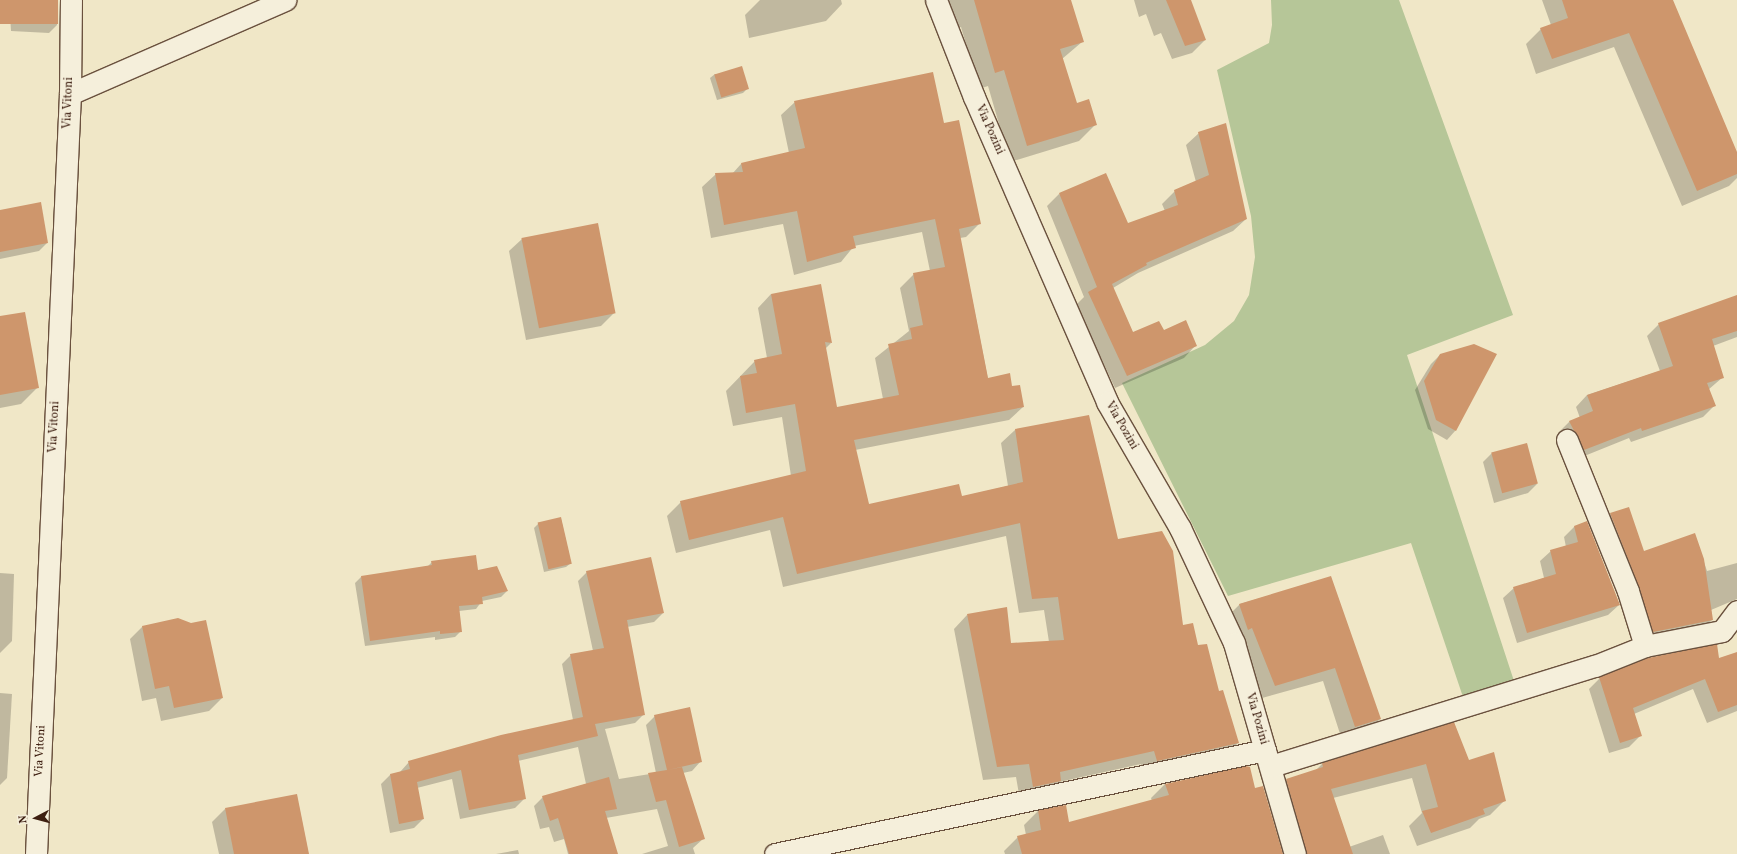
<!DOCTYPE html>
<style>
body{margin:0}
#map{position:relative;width:1737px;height:854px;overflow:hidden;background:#f0e7c7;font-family:Vollkorn,serif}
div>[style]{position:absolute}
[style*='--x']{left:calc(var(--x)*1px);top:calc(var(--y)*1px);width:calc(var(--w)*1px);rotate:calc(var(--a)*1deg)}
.green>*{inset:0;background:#b6c698}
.shadow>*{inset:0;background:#0003}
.building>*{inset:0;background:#ce966c;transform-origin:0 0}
.roads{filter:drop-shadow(1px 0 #6a513e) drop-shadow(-1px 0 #6a513e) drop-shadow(0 1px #6a513e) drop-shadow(0 -1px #6a513e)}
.minor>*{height:21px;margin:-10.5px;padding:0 10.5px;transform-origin:10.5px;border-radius:10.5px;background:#f5efdb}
span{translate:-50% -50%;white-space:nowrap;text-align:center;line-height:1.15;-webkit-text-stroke:3px #f5efdb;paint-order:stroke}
.street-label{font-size:12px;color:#3e1f11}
.north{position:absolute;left:16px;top:798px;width:40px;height:40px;-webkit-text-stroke:3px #f5efdb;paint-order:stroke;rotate:264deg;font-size:11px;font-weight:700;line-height:16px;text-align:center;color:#3e1f11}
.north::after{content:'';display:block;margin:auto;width:14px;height:18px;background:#3e1f11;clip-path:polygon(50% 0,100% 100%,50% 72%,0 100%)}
</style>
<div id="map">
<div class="green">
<i style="clip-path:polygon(1271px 0,1399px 0,1513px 315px,1407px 355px,1514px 681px,1463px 697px,1411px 543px,1228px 596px,1122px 383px,1205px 345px,1234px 321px,1249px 295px,1255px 257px,1251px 216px,1217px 70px,1269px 43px,1272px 25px)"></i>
</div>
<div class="shadow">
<i style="clip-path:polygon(9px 0,57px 0,57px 25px,49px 33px,11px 31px)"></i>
<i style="clip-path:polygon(760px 0,841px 0,842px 4px,826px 21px,749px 38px,745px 15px)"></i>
<i style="clip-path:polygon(939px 0,1070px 0,1082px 42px,1062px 59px,1076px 104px,1096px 124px,1079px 141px,1010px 162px,988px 86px,979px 89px,961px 27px,948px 31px)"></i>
<i style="clip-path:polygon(1134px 0,1190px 0,1205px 40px,1192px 53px,1172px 59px,1161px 33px,1154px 36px,1146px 14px,1139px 17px)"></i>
<i style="clip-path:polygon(1542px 0,1672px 0,1737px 154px,1737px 178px,1729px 186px,1682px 206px,1614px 47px,1536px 74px,1526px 44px,1541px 29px,1551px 25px)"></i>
<i style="clip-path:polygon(715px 74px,747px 89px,743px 93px,717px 100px,710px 78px)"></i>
<i style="clip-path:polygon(795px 102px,943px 124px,979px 224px,966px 237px,960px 238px,988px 379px,1012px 388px,1023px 407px,1009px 420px,855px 450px,869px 506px,961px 497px,1008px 486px,1001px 443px,1015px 430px,1088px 417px,1117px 540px,1198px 646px,1238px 743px,1224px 757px,1144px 774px,1141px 764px,1059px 782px,1047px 794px,1020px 800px,1016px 777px,983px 780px,954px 629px,967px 615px,1010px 644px,1049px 642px,1044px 610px,1019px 613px,1006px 536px,783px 587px,770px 530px,676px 553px,667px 516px,681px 502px,791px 476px,782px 417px,733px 426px,726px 391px,755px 361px,767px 358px,758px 308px,771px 294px,831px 343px,825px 349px,836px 408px,883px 399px,875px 358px,909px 331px,900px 288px,914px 274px,930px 271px,922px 232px,854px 246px,841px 262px,794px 275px,783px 224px,711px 238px,702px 187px,716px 174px,732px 174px,741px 164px,789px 153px,781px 115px)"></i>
<i style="clip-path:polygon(1199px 133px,1246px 219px,1233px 231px,1138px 273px,1113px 288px,1133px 333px,1164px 332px,1196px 345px,1184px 358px,1115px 388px,1076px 305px,1084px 297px,1047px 206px,1059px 194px,1128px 224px,1165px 211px,1162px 204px,1175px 191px,1196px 182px,1186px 145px)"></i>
<i style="clip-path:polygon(0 212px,47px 243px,39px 251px,0 259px)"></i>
<i style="clip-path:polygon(522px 239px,614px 313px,601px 326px,526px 340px,509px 251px)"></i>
<i style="clip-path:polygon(1737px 296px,1737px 337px,1713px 346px,1723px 377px,1708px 390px,1714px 406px,1703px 417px,1631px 442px,1629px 438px,1572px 461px,1558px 433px,1570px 421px,1580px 418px,1576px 407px,1587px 395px,1660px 371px,1647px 336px,1659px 324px)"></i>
<i style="clip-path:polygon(0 317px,38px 387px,21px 404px,0 408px)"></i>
<i style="clip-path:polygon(1495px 354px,1455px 431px,1447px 440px,1428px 429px,1415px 390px,1431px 364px,1440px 355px)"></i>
<i style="clip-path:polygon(1492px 453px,1537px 484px,1528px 493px,1494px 503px,1483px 462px)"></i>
<i style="clip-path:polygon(1628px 508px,1643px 552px,1695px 535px,1707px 571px,1737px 563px,1737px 599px,1711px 610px,1712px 620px,1700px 632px,1641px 644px,1598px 527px,1610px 514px)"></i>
<i style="clip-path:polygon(561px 519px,571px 563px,566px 567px,544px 572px,534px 528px,538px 524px)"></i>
<i style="clip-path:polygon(1586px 522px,1619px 605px,1608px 615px,1517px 643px,1503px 598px,1514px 588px,1544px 578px,1540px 561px,1551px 551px,1566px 547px,1564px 537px,1574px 527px)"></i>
<i style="clip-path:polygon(432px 562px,478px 571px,507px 591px,501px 597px,482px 601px,476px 609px,459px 611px,461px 631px,455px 637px,435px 640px,435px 637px,365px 646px,355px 583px,361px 577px,427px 567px)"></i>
<i style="clip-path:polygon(587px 572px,663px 613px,654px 622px,627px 627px,644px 714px,635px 723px,605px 729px,619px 779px,656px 773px,646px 725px,655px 716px,701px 761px,692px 771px,683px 773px,704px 838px,693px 848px,695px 854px,642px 854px,668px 846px,657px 809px,606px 818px,617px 854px,568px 854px,564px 839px,554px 842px,549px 827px,540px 829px,534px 806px,543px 797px,586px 784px,578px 747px,518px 761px,524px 799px,515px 808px,460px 819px,452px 779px,417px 788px,423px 819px,414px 828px,390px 833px,381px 784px,390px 775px,400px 772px,409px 762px,573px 720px,562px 664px,571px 655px,593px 651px,578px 581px)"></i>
<i style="clip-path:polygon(0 573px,14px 574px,12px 641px,0 653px)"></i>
<i style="clip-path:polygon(1331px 578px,1380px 719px,1367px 732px,1342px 740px,1323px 681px,1262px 698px,1240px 641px,1227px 617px,1240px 604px)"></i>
<i style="clip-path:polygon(143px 626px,222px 698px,209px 711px,161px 721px,156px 698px,142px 701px,130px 639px)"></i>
<i style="clip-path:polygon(1737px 654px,1737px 711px,1707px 723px,1693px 689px,1634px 714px,1640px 736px,1629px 747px,1609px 753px,1589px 689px,1600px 678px,1718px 660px)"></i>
<i style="clip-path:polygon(0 693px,12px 694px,7px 778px,0 785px)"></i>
<i style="clip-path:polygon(1454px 723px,1468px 761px,1504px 801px,1490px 815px,1479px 819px,1470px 828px,1417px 846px,1409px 826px,1422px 813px,1412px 778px,1333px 798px,1349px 847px,1383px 835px,1390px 854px,1290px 854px,1272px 794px,1286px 780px,1315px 771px,1322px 764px)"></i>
<i style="clip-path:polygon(1165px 784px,1255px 789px,1282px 854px,1005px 854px,1004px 851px,1018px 837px,1026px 835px,1024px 825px,1038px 811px,1068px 823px,1152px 801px,1151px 798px)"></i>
<i style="clip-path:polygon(225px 809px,308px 854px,219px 854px,212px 822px)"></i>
<i style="clip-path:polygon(518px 850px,519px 854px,496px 854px)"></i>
</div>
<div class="building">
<i style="left:0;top:0;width:58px;height:24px"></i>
<i style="clip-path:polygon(974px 0,1071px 0,1084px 42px,1060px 49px,1077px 103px,1089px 99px,1097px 125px,1027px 146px,1004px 70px,995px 73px)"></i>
<i style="clip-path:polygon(1166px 0,1191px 0,1206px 40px,1185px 46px)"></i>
<i style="clip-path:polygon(1562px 0,1673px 0,1737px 152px,1737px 174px,1697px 191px,1629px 33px,1552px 59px,1540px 28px,1568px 18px)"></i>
<i style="left:742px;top:66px;width:24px;height:29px;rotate:73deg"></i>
<i style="clip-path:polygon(933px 72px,944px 123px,959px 120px,981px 224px,959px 229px,988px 378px,1010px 373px,1012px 386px,1020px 385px,1024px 407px,854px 440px,869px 504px,959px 484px,962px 496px,1023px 482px,1015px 429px,1089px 415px,1118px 539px,1162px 531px,1173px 551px,1183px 625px,1193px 623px,1198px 645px,1207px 644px,1219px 691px,1223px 690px,1239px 743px,1157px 761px,1154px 751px,1060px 772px,1061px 781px,1033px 787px,1029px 764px,997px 767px,967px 614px,1007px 607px,1011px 643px,1064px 640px,1058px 597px,1032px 599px,1020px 523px,797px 574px,783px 517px,689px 540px,680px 501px,806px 471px,795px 404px,746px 413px,740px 376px,757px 373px,754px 360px,782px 354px,771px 294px,821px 284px,832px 343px,825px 342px,837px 407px,899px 395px,888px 344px,912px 339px,910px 328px,923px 325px,913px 273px,945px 267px,935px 219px,853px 236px,856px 248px,807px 262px,797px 211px,724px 225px,715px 173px,743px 172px,741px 163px,805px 148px,794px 101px)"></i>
<i style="clip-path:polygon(1226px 123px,1247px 219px,1146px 263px,1147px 265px,1112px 284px,1133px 332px,1159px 321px,1164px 330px,1186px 320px,1197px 346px,1127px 376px,1088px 292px,1097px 287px,1059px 193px,1106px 173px,1128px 223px,1178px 205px,1174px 190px,1209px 175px,1198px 132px)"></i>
<i style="clip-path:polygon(41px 202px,48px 243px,0 252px,0 210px)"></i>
<i style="left:598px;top:223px;width:92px;height:78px;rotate:79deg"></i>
<i style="clip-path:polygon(1737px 295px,1737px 331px,1712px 339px,1724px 378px,1707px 383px,1716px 406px,1642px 431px,1641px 428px,1584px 450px,1569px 421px,1593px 411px,1587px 395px,1673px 366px,1658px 323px)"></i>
<i style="clip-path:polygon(25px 312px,39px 388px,0 395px,0 316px)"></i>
<i style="clip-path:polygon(1474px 344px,1497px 354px,1456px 431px,1436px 420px,1424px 381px,1440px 354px)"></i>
<i style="left:1527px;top:443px;width:42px;height:37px;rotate:75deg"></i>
<i style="clip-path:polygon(1629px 507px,1644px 551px,1695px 533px,1704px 559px,1713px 620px,1653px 632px,1639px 587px,1610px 513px)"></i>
<i style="left:561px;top:517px;width:48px;height:24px;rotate:77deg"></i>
<i style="clip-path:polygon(1587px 521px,1620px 605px,1527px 633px,1513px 587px,1556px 574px,1550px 550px,1578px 542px,1574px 526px)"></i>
<i style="clip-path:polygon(476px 555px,478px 570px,497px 566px,508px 591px,482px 597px,483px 604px,459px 606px,462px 632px,440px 634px,440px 631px,370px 641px,361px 576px,432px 565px,431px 561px)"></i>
<i style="clip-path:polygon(651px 557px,664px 613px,627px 620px,645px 715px,595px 724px,598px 736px,518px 755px,526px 799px,469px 810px,461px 770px,417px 782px,424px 819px,399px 824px,390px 774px,410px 769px,408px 761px,501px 735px,583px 717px,570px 654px,604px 648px,586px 571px)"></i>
<i style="clip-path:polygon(1331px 576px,1381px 719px,1355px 727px,1335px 668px,1275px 686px,1252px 628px,1248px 630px,1239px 604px)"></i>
<i style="clip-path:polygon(178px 618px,191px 623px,206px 620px,223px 698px,174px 708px,169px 686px,155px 689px,142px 626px)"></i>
<i style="clip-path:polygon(1717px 644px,1719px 658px,1737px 652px,1737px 705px,1718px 712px,1705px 679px,1633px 708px,1642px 736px,1620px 743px,1599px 677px,1648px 658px)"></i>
<i style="clip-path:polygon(690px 707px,702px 762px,668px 770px,682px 767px,705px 839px,679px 847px,666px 800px,656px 802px,648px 773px,667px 770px,654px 715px)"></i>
<i style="clip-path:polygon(1454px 722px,1469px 760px,1494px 752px,1506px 801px,1483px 809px,1485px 814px,1431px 833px,1422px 811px,1438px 807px,1426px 764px,1415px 767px,1331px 789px,1353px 854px,1307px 854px,1286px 779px,1323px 767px,1322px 763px)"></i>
<i style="clip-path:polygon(1246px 766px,1250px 767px,1255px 788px,1263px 786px,1283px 854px,1022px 854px,1017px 836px,1041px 830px,1038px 810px,1066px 805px,1069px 822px,1169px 795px,1165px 784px)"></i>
<i style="clip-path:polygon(609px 777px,617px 809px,605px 811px,618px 854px,569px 854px,558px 818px,550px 821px,542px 796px)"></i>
<i style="clip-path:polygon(297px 794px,309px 854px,234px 854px,225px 808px)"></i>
</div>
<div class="roads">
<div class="minor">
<i style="--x:936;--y:0;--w:104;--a:68.6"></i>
<i style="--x:974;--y:97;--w:333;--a:66.4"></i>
<i style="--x:1107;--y:402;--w:146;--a:59.9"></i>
<i style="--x:1180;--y:528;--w:127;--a:64.8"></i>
<i style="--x:1234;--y:643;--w:220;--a:73.9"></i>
<i style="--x:70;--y:94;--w:235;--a:-23.6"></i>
<i style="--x:1645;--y:646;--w:78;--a:-11"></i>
<i style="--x:1722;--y:631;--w:25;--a:-53"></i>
<i style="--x:1271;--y:766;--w:339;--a:-17.2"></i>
<i style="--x:1595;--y:666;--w:54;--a:-21.8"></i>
<i style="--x:1645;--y:646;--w:58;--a:-107.2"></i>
<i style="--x:1628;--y:591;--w:163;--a:-112"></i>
<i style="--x:36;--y:854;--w:761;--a:-87.44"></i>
<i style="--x:70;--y:94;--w:94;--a:-89.4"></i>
<i style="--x:775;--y:854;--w:501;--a:-11.98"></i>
</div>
</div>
<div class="street-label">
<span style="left:69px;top:103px;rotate:-88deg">Via Vitoni</span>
<span style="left:989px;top:130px;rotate:66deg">Via Pozini</span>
<span style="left:1121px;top:426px;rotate:60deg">Via Pozini</span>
<span style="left:55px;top:427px;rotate:-87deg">Via Vitoni</span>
<span style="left:1256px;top:719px;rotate:74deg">Via Pozini</span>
<span style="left:41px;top:751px;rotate:-87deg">Via Vitoni</span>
</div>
<div class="north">N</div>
</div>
